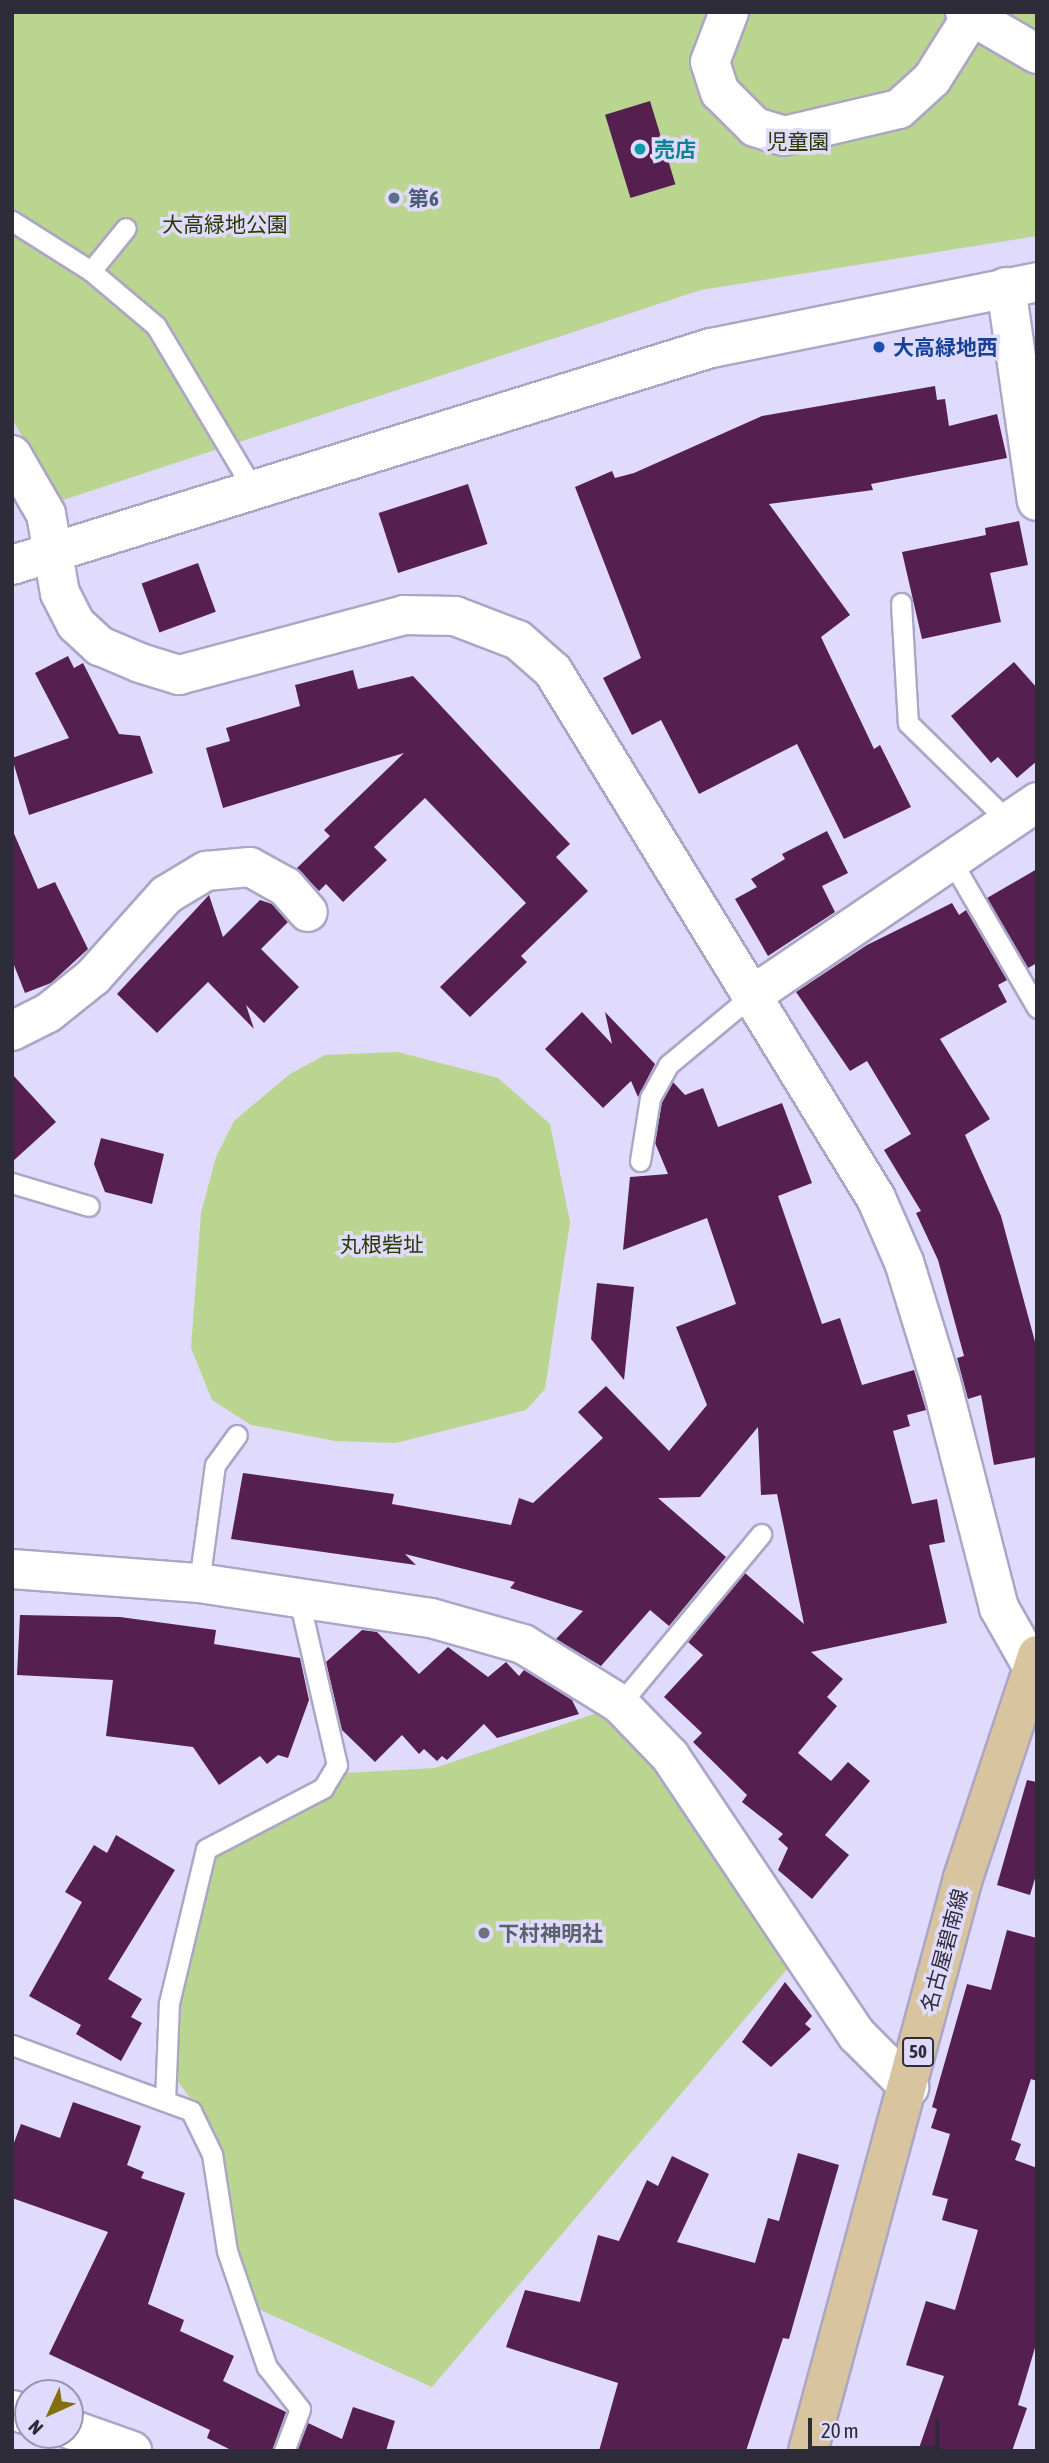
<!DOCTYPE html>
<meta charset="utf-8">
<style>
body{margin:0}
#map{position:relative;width:1049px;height:2463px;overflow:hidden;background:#e0dbfc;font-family:"Asap Condensed","Noto Sans JP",sans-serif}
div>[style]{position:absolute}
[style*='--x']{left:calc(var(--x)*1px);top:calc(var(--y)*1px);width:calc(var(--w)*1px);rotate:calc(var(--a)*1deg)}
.green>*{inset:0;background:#b9d58f}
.building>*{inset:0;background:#552050;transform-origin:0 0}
.roads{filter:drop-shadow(2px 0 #aca6c6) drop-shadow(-2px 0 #aca6c6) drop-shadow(0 2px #aca6c6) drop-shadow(0 -2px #aca6c6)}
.lane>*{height:19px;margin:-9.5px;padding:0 9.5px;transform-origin:9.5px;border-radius:9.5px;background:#fff}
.street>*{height:38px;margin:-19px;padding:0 19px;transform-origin:19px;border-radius:19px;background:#fff}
.secondary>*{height:38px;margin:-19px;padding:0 19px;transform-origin:19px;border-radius:19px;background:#fff}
.primary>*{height:38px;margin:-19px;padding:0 19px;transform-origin:19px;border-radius:19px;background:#d8c49e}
.dots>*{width:19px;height:19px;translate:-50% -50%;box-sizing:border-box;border:4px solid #e0dbfc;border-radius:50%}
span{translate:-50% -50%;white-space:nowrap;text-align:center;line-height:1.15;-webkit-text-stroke:7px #e0dbfc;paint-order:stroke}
.shield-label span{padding:2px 5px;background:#e0dbfc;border:2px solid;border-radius:5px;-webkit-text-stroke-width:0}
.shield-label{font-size:19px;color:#2e2c39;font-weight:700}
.park-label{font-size:21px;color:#283902}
.culture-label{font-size:21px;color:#0d838f;font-weight:700}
.left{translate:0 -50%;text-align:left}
.service-label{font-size:21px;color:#4e5e75;font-weight:700}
.transit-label{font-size:21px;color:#164399;font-weight:700}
.worship-label{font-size:21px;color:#5b616d;font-weight:700}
.street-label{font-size:21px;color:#2e2c39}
.frame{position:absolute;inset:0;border:14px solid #2e2c39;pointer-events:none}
.north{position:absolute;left:14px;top:2379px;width:70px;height:70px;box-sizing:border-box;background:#e0dbfc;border:2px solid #9995ae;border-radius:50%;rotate:225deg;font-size:19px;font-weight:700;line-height:28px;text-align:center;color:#2e2c39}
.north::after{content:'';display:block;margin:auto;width:24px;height:32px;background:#846f0f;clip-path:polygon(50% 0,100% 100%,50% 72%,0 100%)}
.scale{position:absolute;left:808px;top:2418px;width:131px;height:32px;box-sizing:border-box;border:4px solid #2e2c39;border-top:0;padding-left:9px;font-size:21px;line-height:24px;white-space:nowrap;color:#2e2c39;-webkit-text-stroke:5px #e0dbfc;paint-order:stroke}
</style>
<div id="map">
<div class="green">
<i style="clip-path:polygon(12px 12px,1037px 12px,1037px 236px,701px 290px,60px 501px,12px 419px)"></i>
<i style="clip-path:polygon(398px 1052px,498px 1078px,550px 1124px,570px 1222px,545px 1389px,526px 1410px,396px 1443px,335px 1441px,251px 1425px,212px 1400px,191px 1348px,201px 1213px,216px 1157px,234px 1121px,290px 1074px,325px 1055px)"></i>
<i style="clip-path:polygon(600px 1712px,647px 1760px,788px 1968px,432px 2387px,256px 2308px,198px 2108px,174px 2077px,178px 2004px,213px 1855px,319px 1803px,344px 1773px,435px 1768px)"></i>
</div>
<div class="building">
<i style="left:650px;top:101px;width:87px;height:47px;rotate:73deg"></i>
<i style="clip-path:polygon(935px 386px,937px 400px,945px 399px,949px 426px,997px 414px,1007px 458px,871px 484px,873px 490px,769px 504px,850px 615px,821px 637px,874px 749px,880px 745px,911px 807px,844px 839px,797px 744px,699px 794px,661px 720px,632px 735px,603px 678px,641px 658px,575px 487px,612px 471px,615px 478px,634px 473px,762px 416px)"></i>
<i style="left:468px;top:484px;width:63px;height:94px;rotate:72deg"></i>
<i style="clip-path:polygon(1019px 521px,1028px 565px,990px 573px,1001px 622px,922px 639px,902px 552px,986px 535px,985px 528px)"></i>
<i style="left:198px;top:563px;width:52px;height:60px;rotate:70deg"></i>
<i style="clip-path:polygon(68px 656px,74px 668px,83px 663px,119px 734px,140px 736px,153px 773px,29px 815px,12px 758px,69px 738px,35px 673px)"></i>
<i style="clip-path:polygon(1014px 662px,1037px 688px,1037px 761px,1017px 778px,998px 757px,991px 763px,951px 716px)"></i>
<i style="clip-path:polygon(353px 670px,358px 689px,413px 676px,570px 844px,556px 857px,588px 891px,521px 956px,527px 962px,470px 1017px,440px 987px,526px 903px,425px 798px,374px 847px,387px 860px,343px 902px,326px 884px,319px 891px,297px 868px,330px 836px,324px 830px,404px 753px,223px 808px,206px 748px,230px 741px,226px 728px,300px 706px,295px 685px)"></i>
<i style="clip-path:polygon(12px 829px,38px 889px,55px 882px,88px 949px,51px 983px,25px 993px,12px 960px)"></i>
<i style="clip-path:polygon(827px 831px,848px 873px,822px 886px,835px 912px,768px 956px,735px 899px,757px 887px,751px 879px,785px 859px,782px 854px)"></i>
<i style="clip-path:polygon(1037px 869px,1037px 963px,1028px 968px,987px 898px)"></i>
<i style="clip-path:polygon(209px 895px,223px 937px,260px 900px,272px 904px,288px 922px,261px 949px,299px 987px,264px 1023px,246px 1005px,254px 1029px,208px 982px,157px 1033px,117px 994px)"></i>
<i style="clip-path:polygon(952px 903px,959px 915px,966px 910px,1007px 980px,998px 985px,1007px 1002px,940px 1039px,990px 1119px,965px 1135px,1001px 1216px,1037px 1349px,1037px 1457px,994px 1465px,981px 1395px,968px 1399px,957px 1358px,964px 1356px,938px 1260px,916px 1213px,921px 1211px,884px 1150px,911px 1134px,867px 1061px,850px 1071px,796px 992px,867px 945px)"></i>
<i style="clip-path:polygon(582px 1012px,612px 1044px,605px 1012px,655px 1064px,638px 1097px,631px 1081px,603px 1108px,545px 1049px)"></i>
<i style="clip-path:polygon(12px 1074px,56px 1122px,12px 1162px)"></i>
<i style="clip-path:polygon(673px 1082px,685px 1095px,703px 1088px,718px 1127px,782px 1103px,812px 1183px,778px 1196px,822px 1324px,840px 1318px,862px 1385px,914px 1370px,926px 1410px,907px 1415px,910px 1426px,893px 1431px,912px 1504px,937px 1499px,945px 1542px,929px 1545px,947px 1623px,811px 1652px,843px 1679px,827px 1697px,837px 1706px,798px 1753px,831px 1781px,848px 1762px,870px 1781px,825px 1835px,849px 1855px,812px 1899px,778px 1870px,788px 1848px,778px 1839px,783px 1834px,742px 1802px,747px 1795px,693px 1742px,702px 1733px,664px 1697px,703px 1655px,688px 1642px,745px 1573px,804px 1624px,777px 1494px,761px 1495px,758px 1427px,700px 1497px,658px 1498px,726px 1557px,669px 1626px,650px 1610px,601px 1666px,556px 1639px,583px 1611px,510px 1588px,515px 1582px,405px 1554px,416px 1565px,231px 1539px,243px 1473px,394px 1494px,392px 1504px,511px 1525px,519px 1498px,533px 1503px,603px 1438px,578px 1412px,606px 1386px,669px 1451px,707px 1405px,676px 1327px,736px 1304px,707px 1218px,623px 1250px,630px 1177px,668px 1174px,655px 1143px,662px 1102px)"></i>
<i style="clip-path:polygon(101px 1138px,164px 1154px,152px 1204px,105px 1192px,94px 1164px)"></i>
<i style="clip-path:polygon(597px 1283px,634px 1287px,624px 1380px,591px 1339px)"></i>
<i style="clip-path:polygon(20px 1615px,120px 1617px,216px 1630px,214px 1644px,300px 1658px,309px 1700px,288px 1758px,278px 1755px,267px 1764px,260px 1756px,219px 1785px,193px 1747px,106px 1736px,113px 1680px,17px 1675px)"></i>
<i style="clip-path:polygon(362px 1630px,377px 1632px,419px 1674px,448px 1647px,488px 1677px,506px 1662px,519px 1676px,524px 1670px,572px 1700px,579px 1714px,497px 1738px,484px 1724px,447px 1760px,442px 1756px,437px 1761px,424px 1749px,419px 1754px,402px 1735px,375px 1762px,342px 1730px,326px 1662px)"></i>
<i style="clip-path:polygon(1027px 1780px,1037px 1782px,1037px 1872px,1030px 1895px,997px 1885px)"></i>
<i style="clip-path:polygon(116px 1835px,175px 1870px,108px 1979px,142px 1999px,131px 2017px,142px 2023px,121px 2061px,76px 2034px,81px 2025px,29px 1996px,82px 1902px,65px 1892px,94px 1845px,107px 1853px)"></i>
<i style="clip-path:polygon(1007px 1930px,1037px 1938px,1037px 2081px,1031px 2079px,1011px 2140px,1021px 2144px,1015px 2160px,1037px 2168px,1037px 2341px,1018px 2405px,1027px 2408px,1012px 2451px,918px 2451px,944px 2376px,906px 2365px,926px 2301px,955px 2310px,978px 2230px,942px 2220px,948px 2199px,932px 2195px,950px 2134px,931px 2128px,937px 2109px,932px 2107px,967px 1984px,991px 1990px)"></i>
<i style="clip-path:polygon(785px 1982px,812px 2016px,805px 2024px,811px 2029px,771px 2067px,742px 2042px)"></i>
<i style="clip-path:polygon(73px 2102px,141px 2126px,127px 2165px,144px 2172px,141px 2178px,185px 2193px,148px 2304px,184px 2320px,180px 2331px,234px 2356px,223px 2381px,286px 2412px,272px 2451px,233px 2451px,207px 2438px,210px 2430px,49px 2354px,108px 2232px,12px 2198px,12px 2148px,21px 2124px,60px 2138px)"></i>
<i style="clip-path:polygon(798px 2153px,839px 2165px,789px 2339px,783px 2338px,746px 2451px,599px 2451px,618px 2383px,506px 2347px,525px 2290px,580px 2302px,598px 2235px,619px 2241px,647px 2180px,658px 2186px,672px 2156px,709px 2174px,677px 2242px,755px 2263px,768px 2218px,779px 2221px)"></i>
<i style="clip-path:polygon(353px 2407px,395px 2421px,386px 2451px,297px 2451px,308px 2423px,342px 2439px)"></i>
</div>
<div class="roads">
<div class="lane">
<i style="--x:12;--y:221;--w:93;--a:32.3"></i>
<i style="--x:91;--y:271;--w:85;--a:40.2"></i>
<i style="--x:156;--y:326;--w:187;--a:59.2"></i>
<i style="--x:91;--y:271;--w:55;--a:-50.9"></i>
<i style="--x:901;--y:603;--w:120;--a:86.7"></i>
<i style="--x:908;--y:723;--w:140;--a:44.4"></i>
<i style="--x:951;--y:860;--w:171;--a:59.8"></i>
<i style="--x:640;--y:1161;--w:64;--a:-81"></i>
<i style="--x:650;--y:1098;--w:38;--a:-61"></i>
<i style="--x:668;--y:1065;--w:108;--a:-39.7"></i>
<i style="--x:12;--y:1183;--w:80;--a:16.6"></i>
<i style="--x:199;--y:1583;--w:119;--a:-82.3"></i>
<i style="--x:215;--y:1465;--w:37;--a:-54"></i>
<i style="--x:620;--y:1704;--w:221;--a:-50.3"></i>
<i style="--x:12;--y:2045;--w:191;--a:20.2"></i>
<i style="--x:191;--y:2111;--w:48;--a:64"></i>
<i style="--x:212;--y:2154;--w:98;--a:81.2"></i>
<i style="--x:227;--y:2251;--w:123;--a:71"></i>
<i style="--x:267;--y:2367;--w:53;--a:51.8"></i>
<i style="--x:300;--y:2409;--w:45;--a:110.9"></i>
<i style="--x:165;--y:2101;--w:98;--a:-87.7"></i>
<i style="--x:169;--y:2003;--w:158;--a:-76.5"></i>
<i style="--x:206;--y:1849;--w:132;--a:-27.5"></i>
<i style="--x:323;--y:1788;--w:27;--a:-59"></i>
<i style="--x:337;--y:1765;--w:170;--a:-102.9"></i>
</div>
<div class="street">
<i style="--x:729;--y:12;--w:53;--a:110.8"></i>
<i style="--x:710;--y:62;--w:32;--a:72"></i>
<i style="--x:720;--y:92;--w:49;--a:45"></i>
<i style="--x:755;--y:127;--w:30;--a:17"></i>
<i style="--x:784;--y:136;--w:118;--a:-13.2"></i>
<i style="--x:899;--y:109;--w:45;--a:-42.3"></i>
<i style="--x:932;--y:79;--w:79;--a:-57.9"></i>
<i style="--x:965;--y:12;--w:83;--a:30.3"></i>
<i style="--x:1006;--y:287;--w:216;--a:81.8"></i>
<i style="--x:12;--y:455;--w:68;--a:60"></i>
<i style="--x:46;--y:514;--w:80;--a:80"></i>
<i style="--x:60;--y:593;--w:35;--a:63"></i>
<i style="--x:76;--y:624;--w:33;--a:43"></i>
<i style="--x:100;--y:646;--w:43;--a:23"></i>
<i style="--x:140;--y:663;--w:41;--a:17.1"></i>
<i style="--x:179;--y:675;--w:233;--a:-14.9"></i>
<i style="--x:404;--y:615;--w:51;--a:1.1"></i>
<i style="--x:455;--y:616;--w:67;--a:20.9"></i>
<i style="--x:518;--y:640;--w:47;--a:41.5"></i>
<i style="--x:553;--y:671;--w:618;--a:58.5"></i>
<i style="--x:876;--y:1198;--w:70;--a:66.4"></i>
<i style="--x:904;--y:1262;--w:126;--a:72.9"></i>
<i style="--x:941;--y:1382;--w:233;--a:75.6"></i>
<i style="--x:999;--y:1608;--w:77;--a:60.4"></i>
<i style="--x:751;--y:996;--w:346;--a:-34.1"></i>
<i style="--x:12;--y:1031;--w:40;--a:-26.6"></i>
<i style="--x:48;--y:1013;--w:58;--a:-38.7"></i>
<i style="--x:93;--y:977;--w:110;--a:-48.3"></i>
<i style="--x:166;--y:895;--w:47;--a:-31"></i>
<i style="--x:206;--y:871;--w:44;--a:-5.2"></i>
<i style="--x:250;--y:867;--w:41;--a:29.1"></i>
<i style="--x:286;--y:887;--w:33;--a:49"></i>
<i style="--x:12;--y:1569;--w:188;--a:4.3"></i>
<i style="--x:199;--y:1583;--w:235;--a:8.6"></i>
<i style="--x:431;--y:1618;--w:96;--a:15.8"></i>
<i style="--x:523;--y:1644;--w:114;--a:31.7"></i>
<i style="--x:620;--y:1704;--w:72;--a:46.1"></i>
<i style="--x:670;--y:1756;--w:336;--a:56.2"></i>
<i style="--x:857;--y:2035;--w:74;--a:45"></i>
<i style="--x:12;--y:2410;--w:17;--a:17"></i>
<i style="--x:70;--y:2429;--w:66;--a:19.5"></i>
</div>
<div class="secondary">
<i style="--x:12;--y:565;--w:732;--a:-17.25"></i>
<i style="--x:711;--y:348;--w:333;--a:-11.4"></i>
</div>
<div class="primary">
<i style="--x:808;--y:2451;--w:594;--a:-74.86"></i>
<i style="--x:963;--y:1878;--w:235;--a:-71.6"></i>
</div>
</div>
<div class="dots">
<i style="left:640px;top:149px;background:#0f9aa8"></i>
<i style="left:394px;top:198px;background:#5c6f8a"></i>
<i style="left:879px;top:347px;background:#1a4fb4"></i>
<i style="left:484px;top:1933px;background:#6b7280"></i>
</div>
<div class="shield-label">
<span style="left:918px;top:2052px">50</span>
</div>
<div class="park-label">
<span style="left:798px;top:141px">児童園</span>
<span style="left:225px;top:224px">大高緑地公園</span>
<span style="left:382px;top:1244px">丸根砦址</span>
</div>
<div class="culture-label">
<span class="left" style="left:654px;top:149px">売店</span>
</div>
<div class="service-label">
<span class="left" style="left:408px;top:198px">第6</span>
</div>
<div class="transit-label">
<span class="left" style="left:893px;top:347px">大高緑地西</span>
</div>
<div class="worship-label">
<span class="left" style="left:498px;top:1933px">下村神明社</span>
</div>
<div class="street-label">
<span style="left:944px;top:1950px;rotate:-75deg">名古屋碧南線</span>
</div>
<div class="frame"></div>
<div class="north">N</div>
<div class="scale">20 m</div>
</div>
